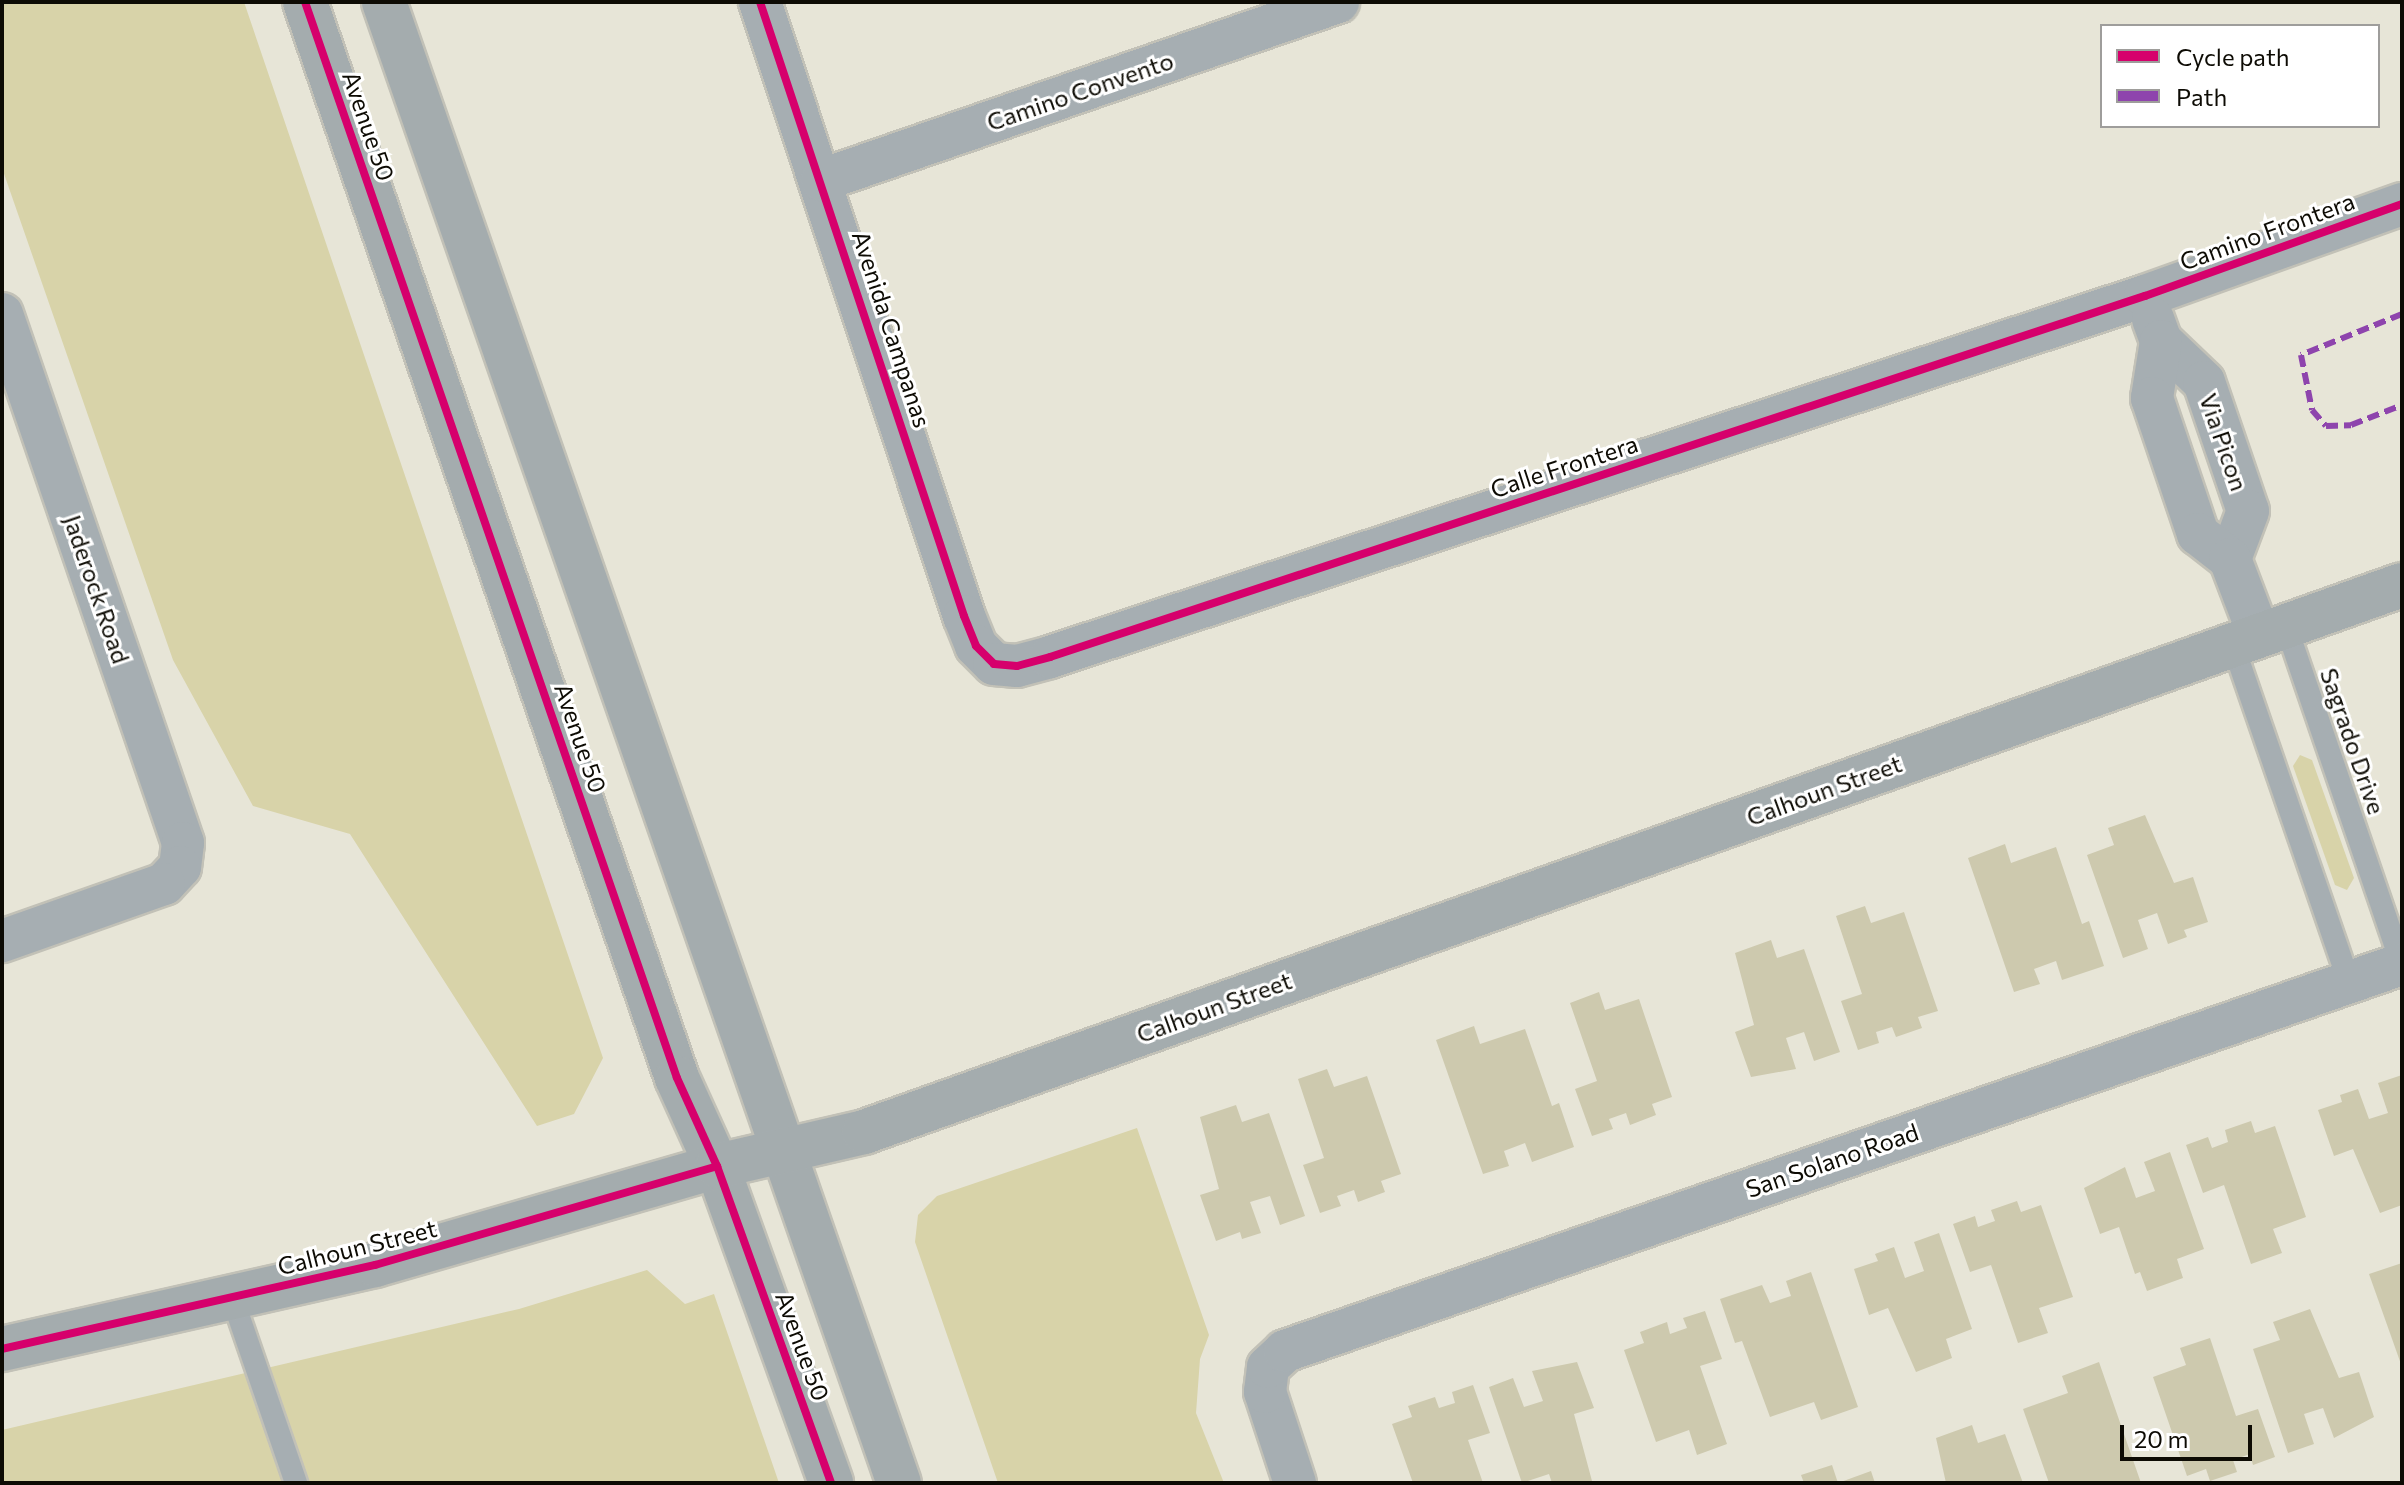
<!DOCTYPE html>
<style>
body{margin:0}
#map{position:relative;width:2404px;height:1485px;overflow:hidden;background:#e7e5d7;font-family:Commissioner,sans-serif}
div>[style]{position:absolute}
[style*='--x']{left:calc(var(--x)*1px);top:calc(var(--y)*1px);width:calc(var(--w)*1px);rotate:calc(var(--a)*1deg)}
.green>*{inset:0;background:#d8d3a9}
.building>*{inset:0;background:#cdc9ae}
.roads{filter:drop-shadow(2px 0 #c2c1b7) drop-shadow(-2px 0 #c2c1b7) drop-shadow(0 2px #c2c1b7) drop-shadow(0 -2px #c2c1b7)}
.lane>*{height:22px;margin:-11px;padding:0 11px;transform-origin:11px;border-radius:11px;background:#a6aeb2}
.street>*{height:42px;margin:-21px;padding:0 21px;transform-origin:21px;border-radius:21px;background:#a6aeb2}
.secondary>*{height:44px;margin:-22px;padding:0 22px;transform-origin:22px;border-radius:22px;background:#a4acae}
.quiet>*{height:6px;margin-top:-3px;transform-origin:0;background:repeating-linear-gradient(90deg,#8e44ad 0 12px,transparent 0 18px)}
.cycleway>*{height:8px;margin:-4px;padding:0 4px;transform-origin:4px;border-radius:4px;background:#d6006c}
span{translate:-50% -50%;white-space:nowrap;text-align:center;line-height:1.15;-webkit-text-stroke:6px #fff;paint-order:stroke}
.street-label{font-size:24px;color:#0d0b04}
.frame{position:absolute;inset:0;border:4px solid #0d0b04;pointer-events:none}
.legend{position:absolute;left:2100px;top:24px;width:280px;height:104px;box-sizing:border-box;background:#fff;border:2px solid #9e9d9b;margin:0;padding:10px 14px;list-style:none;font-size:24px;color:#0d0b04}
.legend li{display:flex;align-items:center;gap:16px;height:40px}
.legend b{width:40px;border:2px solid #9e9d9b}
.scale{position:absolute;left:2120px;top:1425px;width:132px;height:36px;box-sizing:border-box;border:4px solid #0d0b04;border-top:0;padding-left:10px;font-size:24px;line-height:28px;white-space:nowrap;color:#0d0b04;-webkit-text-stroke:6px #fff;paint-order:stroke}
</style>
<div id="map">
<div class="green">
<i style="clip-path:polygon(2px 2px,244px 2px,603px 1058px,574px 1114px,537px 1126px,350px 834px,253px 806px,173px 660px,2px 168px)"></i>
<i style="clip-path:polygon(2300px 755px,2312px 760px,2354px 878px,2347px 890px,2335px 885px,2293px 766px)"></i>
<i style="clip-path:polygon(1137px 1128px,1209px 1335px,1200px 1359px,1196px 1413px,1224px 1483px,998px 1483px,915px 1242px,918px 1215px,937px 1196px)"></i>
<i style="clip-path:polygon(647px 1270px,685px 1304px,714px 1294px,779px 1483px,2px 1483px,2px 1430px,519px 1309px)"></i>
</div>
<div class="building">
<i style="clip-path:polygon(2145px 815px,2174px 883px,2193px 877px,2208px 922px,2184px 930px,2187px 937px,2168px 944px,2157px 913px,2138px 920px,2148px 949px,2123px 958px,2087px 855px,2114px 845px,2108px 828px)"></i>
<i style="clip-path:polygon(2005px 844px,2011px 863px,2056px 847px,2082px 924px,2089px 921px,2104px 966px,2062px 980px,2056px 961px,2034px 969px,2040px 984px,2014px 992px,1968px 858px)"></i>
<i style="clip-path:polygon(1865px 906px,1871px 923px,1904px 912px,1938px 1011px,1918px 1017px,1922px 1028px,1896px 1037px,1892px 1027px,1876px 1032px,1879px 1043px,1858px 1050px,1841px 1001px,1862px 994px,1836px 916px)"></i>
<i style="clip-path:polygon(1771px 940px,1777px 958px,1804px 949px,1840px 1052px,1814px 1061px,1804px 1032px,1786px 1038px,1796px 1069px,1751px 1077px,1735px 1032px,1754px 1025px,1735px 953px)"></i>
<i style="clip-path:polygon(1599px 992px,1605px 1010px,1639px 999px,1672px 1097px,1652px 1104px,1656px 1115px,1630px 1125px,1626px 1113px,1609px 1119px,1613px 1129px,1592px 1136px,1575px 1089px,1597px 1081px,1570px 1003px)"></i>
<i style="clip-path:polygon(1474px 1026px,1480px 1044px,1525px 1029px,1552px 1106px,1559px 1103px,1574px 1147px,1532px 1162px,1525px 1143px,1504px 1151px,1509px 1166px,1483px 1174px,1436px 1040px)"></i>
<i style="clip-path:polygon(1327px 1069px,1334px 1087px,1367px 1076px,1401px 1174px,1381px 1181px,1385px 1192px,1358px 1202px,1354px 1190px,1337px 1196px,1341px 1206px,1320px 1213px,1303px 1165px,1324px 1158px,1298px 1079px)"></i>
<i style="clip-path:polygon(2402px 1075px,2402px 1205px,2380px 1213px,2353px 1149px,2334px 1156px,2318px 1110px,2342px 1102px,2340px 1095px,2358px 1089px,2369px 1119px,2388px 1113px,2378px 1083px)"></i>
<i style="clip-path:polygon(1236px 1105px,1242px 1122px,1269px 1113px,1305px 1216px,1280px 1225px,1270px 1196px,1250px 1202px,1261px 1233px,1242px 1239px,1240px 1232px,1216px 1241px,1200px 1195px,1219px 1189px,1200px 1117px)"></i>
<i style="clip-path:polygon(2251px 1121px,2255px 1133px,2275px 1126px,2306px 1217px,2273px 1229px,2282px 1253px,2251px 1264px,2224px 1185px,2203px 1193px,2186px 1145px,2208px 1137px,2212px 1148px,2228px 1142px,2225px 1130px)"></i>
<i style="clip-path:polygon(2170px 1152px,2204px 1249px,2177px 1259px,2183px 1278px,2147px 1291px,2140px 1272px,2135px 1274px,2119px 1227px,2100px 1234px,2084px 1188px,2125px 1167px,2136px 1198px,2155px 1191px,2144px 1162px)"></i>
<i style="clip-path:polygon(2017px 1201px,2021px 1212px,2041px 1205px,2073px 1297px,2039px 1308px,2048px 1333px,2018px 1343px,1991px 1265px,1970px 1272px,1953px 1224px,1975px 1216px,1978px 1227px,1995px 1221px,1991px 1210px)"></i>
<i style="clip-path:polygon(1939px 1233px,1972px 1329px,1946px 1339px,1952px 1358px,1916px 1372px,1888px 1308px,1869px 1315px,1854px 1269px,1878px 1261px,1875px 1254px,1894px 1247px,1905px 1278px,1924px 1271px,1914px 1242px)"></i>
<i style="clip-path:polygon(2402px 1263px,2402px 1367px,2369px 1274px)"></i>
<i style="clip-path:polygon(1811px 1272px,1858px 1407px,1821px 1420px,1814px 1402px,1770px 1417px,1742px 1341px,1735px 1343px,1720px 1299px,1762px 1285px,1770px 1303px,1791px 1296px,1786px 1281px)"></i>
<i style="clip-path:polygon(2310px 1309px,2339px 1378px,2359px 1372px,2374px 1417px,2334px 1438px,2323px 1408px,2304px 1414px,2314px 1444px,2288px 1453px,2253px 1349px,2280px 1340px,2273px 1322px)"></i>
<i style="clip-path:polygon(1705px 1311px,1722px 1359px,1700px 1366px,1727px 1444px,1697px 1455px,1689px 1430px,1656px 1442px,1624px 1350px,1644px 1343px,1640px 1332px,1667px 1322px,1670px 1334px,1687px 1328px,1683px 1318px)"></i>
<i style="clip-path:polygon(2210px 1338px,2236px 1416px,2258px 1409px,2275px 1457px,2253px 1465px,2250px 1454px,2233px 1460px,2237px 1472px,2210px 1481px,2206px 1469px,2187px 1476px,2153px 1377px,2186px 1365px,2180px 1348px)"></i>
<i style="clip-path:polygon(1577px 1362px,1594px 1408px,1574px 1414px,1592px 1481px,1552px 1483px,1549px 1474px,1522px 1483px,1489px 1387px,1513px 1378px,1524px 1407px,1543px 1401px,1532px 1371px)"></i>
<i style="clip-path:polygon(2099px 1362px,2141px 1483px,2049px 1483px,2023px 1409px,2068px 1393px,2062px 1376px)"></i>
<i style="clip-path:polygon(1473px 1385px,1490px 1433px,1468px 1440px,1483px 1483px,1413px 1483px,1392px 1424px,1412px 1417px,1408px 1406px,1435px 1397px,1439px 1408px,1455px 1403px,1452px 1392px)"></i>
<i style="clip-path:polygon(1972px 1425px,1978px 1443px,2005px 1434px,2023px 1483px,1946px 1483px,1936px 1438px)"></i>
<i style="clip-path:polygon(1832px 1465px,1838px 1483px,1871px 1471px,1875px 1483px,1804px 1483px,1801px 1475px)"></i>
</div>
<div class="roads">
<div class="lane">
<i style="--x:2286;--y:626;--w:357;--a:71.1"></i>
<i style="--x:2233;--y:645;--w:356;--a:71"></i>
<i style="--x:232;--y:1297;--w:197;--a:71"></i>
</div>
<div class="street">
<i style="--x:760;--y:2;--w:647;--a:71.62"></i>
<i style="--x:964;--y:616;--w:32;--a:68"></i>
<i style="--x:976;--y:646;--w:25;--a:45"></i>
<i style="--x:994;--y:664;--w:23;--a:5"></i>
<i style="--x:1017;--y:666;--w:34;--a:-15"></i>
<i style="--x:1050;--y:657;--w:1153;--a:-18.25"></i>
<i style="--x:2145;--y:296;--w:273;--a:-19.7"></i>
<i style="--x:822;--y:180;--w:546;--a:-19.03"></i>
<i style="--x:2;--y:314;--w:559;--a:71.11"></i>
<i style="--x:183;--y:843;--w:24;--a:97"></i>
<i style="--x:180;--y:867;--w:23;--a:133"></i>
<i style="--x:164;--y:884;--w:172;--a:160.6"></i>
<i style="--x:2153;--y:319;--w:23;--a:70"></i>
<i style="--x:2161;--y:341;--w:59;--a:43.6"></i>
<i style="--x:2204;--y:382;--w:136;--a:71.2"></i>
<i style="--x:2248;--y:511;--w:51;--a:110.6"></i>
<i style="--x:2161;--y:341;--w:58;--a:99"></i>
<i style="--x:2152;--y:398;--w:144;--a:71.3"></i>
<i style="--x:2198;--y:534;--w:41;--a:38"></i>
<i style="--x:2230;--y:559;--w:81;--a:69.1"></i>
<i style="--x:1295;--y:1483;--w:96;--a:-108.2"></i>
<i style="--x:1265;--y:1392;--w:25;--a:-83"></i>
<i style="--x:1268;--y:1367;--w:23;--a:-43"></i>
<i style="--x:1285;--y:1351;--w:1182;--a:-19.11"></i>
</div>
<div class="secondary">
<i style="--x:305;--y:2;--w:1138;--a:70.93"></i>
<i style="--x:677;--y:1078;--w:97;--a:65.6"></i>
<i style="--x:717;--y:1166;--w:337;--a:70.2"></i>
<i style="--x:384;--y:2;--w:1568;--a:70.83"></i>
<i style="--x:2;--y:1349;--w:382;--a:-12.7"></i>
<i style="--x:375;--y:1265;--w:356;--a:-16.1"></i>
<i style="--x:717;--y:1166;--w:151;--a:-13"></i>
<i style="--x:864;--y:1132;--w:1632;--a:-19.58"></i>
</div>
</div>
<div class="quiet">
<i style="--x:2402;--y:314;--w:109;--a:157.9"></i>
<i style="--x:2301;--y:355;--w:56;--a:78.7"></i>
<i style="--x:2312;--y:410;--w:21;--a:49"></i>
<i style="--x:2326;--y:426;--w:25;--a:-2"></i>
<i style="--x:2351;--y:425;--w:55;--a:-21.4"></i>
</div>
<div class="cycleway">
<i style="--x:305;--y:2;--w:1138;--a:70.93"></i>
<i style="--x:677;--y:1078;--w:97;--a:65.6"></i>
<i style="--x:717;--y:1166;--w:337;--a:70.2"></i>
<i style="--x:760;--y:2;--w:647;--a:71.62"></i>
<i style="--x:964;--y:616;--w:32;--a:68"></i>
<i style="--x:976;--y:646;--w:25;--a:45"></i>
<i style="--x:994;--y:664;--w:23;--a:5"></i>
<i style="--x:1017;--y:666;--w:34;--a:-15"></i>
<i style="--x:1050;--y:657;--w:1153;--a:-18.25"></i>
<i style="--x:2145;--y:296;--w:273;--a:-19.7"></i>
<i style="--x:2;--y:1349;--w:382;--a:-12.7"></i>
<i style="--x:375;--y:1265;--w:356;--a:-16.1"></i>
</div>
<div class="street-label">
<span style="left:1080px;top:91px;rotate:-19deg">Camino Convento</span>
<span style="left:369px;top:126px;rotate:71deg">Avenue 50</span>
<span style="left:2267px;top:231px;rotate:-20deg">Camino Frontera</span>
<span style="left:892px;top:329px;rotate:72deg">Avenida Campanas</span>
<span style="left:2224px;top:442px;rotate:71deg">Via Picon</span>
<span style="left:1564px;top:466px;rotate:-18deg">Calle Frontera</span>
<span style="left:97px;top:589px;rotate:71deg">Jaderock Road</span>
<span style="left:581px;top:738px;rotate:71deg">Avenue 50</span>
<span style="left:2353px;top:741px;rotate:71deg">Sagrado Drive</span>
<span style="left:1824px;top:790px;rotate:-20deg">Calhoun Street</span>
<span style="left:1214px;top:1007px;rotate:-20deg">Calhoun Street</span>
<span style="left:1832px;top:1160px;rotate:-19deg">San Solano Road</span>
<span style="left:357px;top:1247px;rotate:-14deg">Calhoun Street</span>
<span style="left:803px;top:1346px;rotate:70deg">Avenue 50</span>
</div>
<div class="frame"></div>
<ul class="legend">
<li><b style="height:10px;background:#d6006c"></b>Cycle path</li>
<li><b style="height:10px;background:#8e44ad"></b>Path</li>
</ul>
<div class="scale">20 m</div>
</div>
